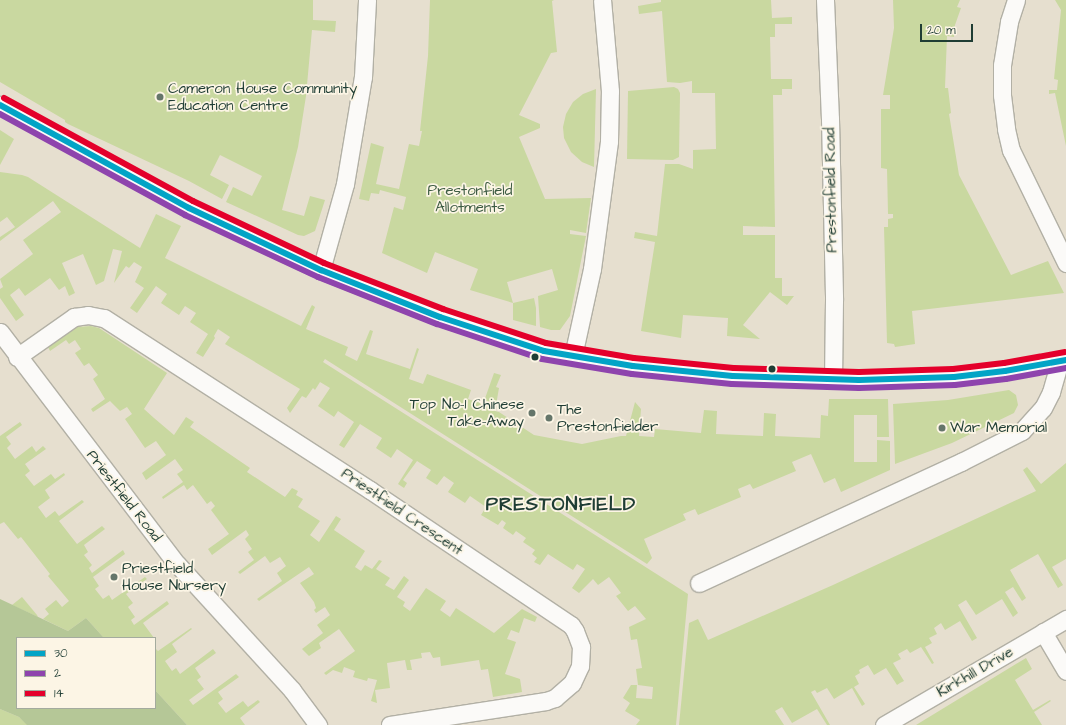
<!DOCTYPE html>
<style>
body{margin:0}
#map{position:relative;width:1066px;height:725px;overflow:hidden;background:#e6dfcf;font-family:"Architects Daughter",sans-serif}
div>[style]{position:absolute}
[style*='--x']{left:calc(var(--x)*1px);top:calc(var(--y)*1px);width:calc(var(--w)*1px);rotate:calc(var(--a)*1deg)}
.green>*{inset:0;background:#c9d8a0}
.forest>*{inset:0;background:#b5c797}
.roads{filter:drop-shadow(1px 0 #b2b0a5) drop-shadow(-1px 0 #b2b0a5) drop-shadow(0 1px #b2b0a5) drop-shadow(0 -1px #b2b0a5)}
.street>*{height:17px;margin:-8.5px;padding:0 8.5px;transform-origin:8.5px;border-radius:8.5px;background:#fbfaf8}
.bus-1>*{height:6px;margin:-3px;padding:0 3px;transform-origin:3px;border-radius:3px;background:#02a4c6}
.bus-2>*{height:6px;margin:-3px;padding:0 3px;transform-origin:3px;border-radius:3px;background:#8e44ad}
.bus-3>*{height:6px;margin:-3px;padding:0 3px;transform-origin:3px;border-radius:3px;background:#e4002b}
.dots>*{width:11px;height:11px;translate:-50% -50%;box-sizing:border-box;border:2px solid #fcf5e5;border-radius:50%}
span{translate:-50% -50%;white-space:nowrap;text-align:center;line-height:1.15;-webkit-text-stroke:3.5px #fcf5e5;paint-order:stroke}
.poi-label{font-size:15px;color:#1f3d34}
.left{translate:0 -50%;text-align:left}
.right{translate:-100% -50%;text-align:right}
.park-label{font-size:15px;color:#3c5b42}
.street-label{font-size:15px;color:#1f3d34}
.district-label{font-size:19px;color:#1f3d34;font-weight:700;letter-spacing:1px}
.legend{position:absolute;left:16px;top:637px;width:140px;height:72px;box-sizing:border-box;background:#fcf5e5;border:1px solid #a4ab9e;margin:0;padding:5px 7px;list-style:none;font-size:12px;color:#1f3d34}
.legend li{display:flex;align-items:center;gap:8px;height:20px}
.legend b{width:20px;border:1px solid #a4ab9e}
.scale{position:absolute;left:920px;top:24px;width:53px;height:18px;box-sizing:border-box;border:2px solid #1f3d34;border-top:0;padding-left:5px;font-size:12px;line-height:14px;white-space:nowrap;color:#1f3d34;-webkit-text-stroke:3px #fcf5e5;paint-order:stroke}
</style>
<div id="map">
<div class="green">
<i style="clip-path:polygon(0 0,313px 0,313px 20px,336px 21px,335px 32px,312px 30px,306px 96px,298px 147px,282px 210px,304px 216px,310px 196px,325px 200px,315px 231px,304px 236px,298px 235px,226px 202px,233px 187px,252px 196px,262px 176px,220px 155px,210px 175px,229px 185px,222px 199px,189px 181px,68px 124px,65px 122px,65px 120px,0 82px)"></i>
<i style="clip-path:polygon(430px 0,554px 0,552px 1px,557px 52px,551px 53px,519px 115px,540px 124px,540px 128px,519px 137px,545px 199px,591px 198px,586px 233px,570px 230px,570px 234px,586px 236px,570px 316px,560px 330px,551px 330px,540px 327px,538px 296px,558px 290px,552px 269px,507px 282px,513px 303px,534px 298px,536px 308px,536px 326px,513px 320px,513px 303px,470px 290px,478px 269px,435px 252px,427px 273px,382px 253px,394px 207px,403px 210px,406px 197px,380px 190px,379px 194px,371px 193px,369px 201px,359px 199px,371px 143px,384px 147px,376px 184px,399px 189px,409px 144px,419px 146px,422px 131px,420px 131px,428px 56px)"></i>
<i style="clip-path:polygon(661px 0,771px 0,772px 18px,792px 17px,792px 24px,775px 24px,775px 37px,770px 37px,771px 79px,792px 79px,792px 89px,782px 89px,782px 95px,773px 95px,775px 227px,743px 226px,743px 235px,775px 235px,775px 278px,782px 278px,782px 296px,794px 296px,787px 305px,770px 292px,743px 325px,760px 339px,727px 336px,728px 318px,683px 315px,681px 338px,641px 331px,655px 242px,634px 238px,635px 232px,657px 236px,665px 164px,679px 164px,693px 169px,693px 150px,716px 149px,715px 93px,692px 93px,692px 81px,680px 83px,667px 82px,662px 11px,639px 14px,638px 6px,661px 2px)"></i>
<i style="clip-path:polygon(893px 0,960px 0,957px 7px,961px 8px,955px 25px,954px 37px,947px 36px,945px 88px,948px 88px,951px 113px,949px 114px,959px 175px,1011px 275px,1048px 261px,1064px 293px,912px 311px,915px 344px,895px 347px,894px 344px,887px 343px,884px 227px,888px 227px,888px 219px,893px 218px,893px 214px,888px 214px,887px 169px,881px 168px,881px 109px,890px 109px,890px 95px,883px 95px,894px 28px)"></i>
<i style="clip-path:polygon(1055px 0,1066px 0,1066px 146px,1055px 93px,1049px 94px,1049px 90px,1057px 90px,1058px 80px,1054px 79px,1061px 10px)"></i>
<i style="clip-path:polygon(674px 87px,678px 89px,680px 93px,679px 157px,673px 160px,627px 159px,628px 91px)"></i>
<i style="clip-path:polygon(596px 89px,594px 167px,582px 162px,571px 152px,564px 138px,563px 127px,566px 114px,573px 102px,583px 94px)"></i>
<i style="clip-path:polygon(0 130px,14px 139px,0 165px)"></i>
<i style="clip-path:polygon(0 172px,22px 175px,28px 177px,140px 248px,156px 214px,181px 226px,165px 258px,301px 326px,312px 305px,315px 307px,306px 329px,348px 347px,345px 355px,357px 361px,370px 330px,373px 331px,366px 354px,410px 369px,417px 348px,419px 349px,409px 379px,423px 384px,427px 374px,471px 390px,468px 399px,483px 404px,494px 373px,501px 375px,496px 387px,499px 388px,495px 411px,499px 412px,534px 435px,582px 444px,621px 436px,626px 436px,635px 402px,641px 409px,639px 436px,654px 437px,655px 429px,701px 433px,704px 410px,717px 411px,716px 434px,763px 436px,764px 413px,776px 414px,775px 436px,820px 438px,821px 415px,828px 416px,829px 399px,888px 399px,889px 437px,877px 437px,877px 415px,854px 415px,854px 462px,877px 462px,877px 440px,890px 441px,890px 470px,841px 492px,835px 478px,824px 483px,811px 454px,792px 462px,796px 471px,753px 489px,750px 484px,738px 489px,741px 497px,698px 515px,695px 509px,683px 514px,686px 520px,644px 539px,652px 558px,647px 564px,325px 359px,323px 362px,688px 594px,676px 725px,636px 725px,640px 720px,625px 711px,630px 703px,623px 698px,631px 685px,637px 685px,636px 698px,652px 699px,653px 687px,638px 685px,636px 669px,642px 668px,637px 639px,631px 640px,629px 627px,646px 619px,635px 606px,628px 611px,616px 596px,621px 593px,609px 577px,598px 585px,593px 579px,579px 593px,572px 588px,585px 569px,577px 564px,573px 570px,548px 554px,540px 565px,534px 562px,537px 558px,532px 554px,535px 550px,523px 542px,526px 538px,516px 531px,513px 535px,503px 528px,506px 523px,502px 520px,498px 525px,481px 515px,486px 507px,470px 496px,465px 503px,448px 492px,454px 483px,444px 476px,437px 485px,426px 478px,431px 470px,417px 461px,403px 480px,407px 483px,404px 488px,398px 484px,413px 460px,397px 449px,391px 458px,376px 448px,382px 438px,360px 424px,344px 448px,339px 445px,354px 422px,338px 411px,334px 417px,318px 406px,330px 388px,320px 382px,315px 390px,313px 388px,306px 398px,302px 396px,290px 413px,287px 408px,300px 389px,225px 344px,230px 337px,218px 329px,214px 336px,215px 338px,203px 357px,196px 353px,208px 334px,190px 322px,196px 313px,185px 306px,179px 315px,161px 303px,167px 294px,156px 286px,137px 313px,130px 308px,144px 288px,135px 282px,142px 267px,134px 262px,129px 268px,126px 266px,114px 283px,122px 251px,113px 249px,104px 281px,96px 285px,83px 254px,62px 263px,75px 293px,69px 296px,65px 286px,59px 290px,50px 278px,25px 296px,19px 288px,10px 295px,24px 315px,16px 321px,0 298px,0 289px,3px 287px,0 279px,33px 254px,23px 240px,61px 212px,53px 201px,0 241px,0 237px,15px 227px,7px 217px,0 222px)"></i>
<i style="clip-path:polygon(91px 326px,99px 328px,167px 373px,144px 409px,154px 418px,174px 435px,186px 417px,194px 422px,190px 427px,250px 468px,247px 472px,285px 497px,292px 488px,298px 491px,296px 495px,303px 499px,298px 507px,320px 521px,310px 535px,319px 542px,336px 516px,341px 519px,334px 530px,365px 551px,355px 567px,361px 571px,365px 565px,372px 569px,379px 560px,382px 561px,376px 569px,390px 578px,385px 585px,394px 590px,404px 576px,409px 580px,397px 597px,405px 602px,403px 606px,410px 611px,426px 588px,446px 601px,440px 610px,450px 617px,456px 608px,494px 633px,522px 609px,537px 617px,535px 622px,524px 618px,519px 633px,511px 630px,507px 639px,516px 642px,505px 674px,520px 679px,522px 692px,493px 697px,488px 669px,481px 670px,479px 660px,441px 666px,440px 657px,433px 658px,430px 652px,421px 653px,422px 658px,410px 660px,412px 670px,407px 670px,405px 660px,387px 663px,390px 688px,375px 690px,377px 703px,371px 701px,377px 680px,368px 678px,367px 681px,353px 677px,355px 671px,344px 667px,342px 673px,333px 670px,326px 675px,324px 673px,355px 651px,339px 629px,319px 643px,321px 648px,309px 656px,302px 649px,323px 633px,317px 625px,330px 615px,325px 607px,316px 613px,314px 610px,316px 608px,314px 602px,300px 583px,314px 574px,309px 567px,259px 601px,257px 599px,282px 581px,277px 573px,286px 566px,280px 557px,270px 563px,265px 556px,240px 574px,238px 572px,254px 560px,248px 552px,252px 549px,245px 539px,249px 535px,246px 530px,212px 555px,208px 549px,229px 534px,211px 510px,215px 506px,211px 501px,207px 504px,193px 485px,187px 490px,184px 485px,163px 499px,162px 497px,183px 482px,177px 474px,183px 470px,175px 459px,146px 480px,142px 473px,166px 455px,156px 441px,145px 448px,125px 419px,132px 414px,127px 407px,120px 411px,110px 401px,93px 412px,91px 409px,105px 399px,93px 379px,98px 375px,89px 363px,84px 366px,75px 353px,81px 349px,75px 340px,69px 344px,66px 340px,50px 351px,48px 347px,77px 327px)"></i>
<i style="clip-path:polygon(1009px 390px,1016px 395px,1018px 405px,1014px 413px,952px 443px,895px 464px,893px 404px,948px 400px)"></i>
<i style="clip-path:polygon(20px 422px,22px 425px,6px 437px,11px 444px,7px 448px,15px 459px,32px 446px,36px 452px,43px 446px,46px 449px,25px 464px,30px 471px,25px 475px,34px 486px,51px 474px,55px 479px,64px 473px,65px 475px,45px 490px,50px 498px,38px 507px,46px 518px,55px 511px,59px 516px,82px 500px,84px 502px,59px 521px,77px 544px,102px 526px,105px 529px,84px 545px,88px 552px,84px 555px,92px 565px,89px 568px,92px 573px,123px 550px,125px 554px,93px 577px,99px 586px,95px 589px,103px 599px,109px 595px,112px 600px,145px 577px,147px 579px,126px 594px,133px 603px,128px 607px,135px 617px,131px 620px,134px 625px,167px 601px,169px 604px,143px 623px,154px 638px,104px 638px,86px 618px,68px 631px,43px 619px,49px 614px,45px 609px,56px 600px,62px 607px,69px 601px,48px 576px,50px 574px,21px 537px,18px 539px,4px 522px,0 524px,0 436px)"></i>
<i style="clip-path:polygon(1066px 463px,1066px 559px,1052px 567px,1063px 585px,1058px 588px,1038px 554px,1010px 570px,1026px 598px,1022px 601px,1013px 587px,1005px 592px,1018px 613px,1013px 617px,1002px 599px,976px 615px,966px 600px,958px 605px,977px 638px,972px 641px,960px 621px,945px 630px,941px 623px,934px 628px,937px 634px,929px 638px,932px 643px,925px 647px,934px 663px,932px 664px,921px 647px,910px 653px,907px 649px,898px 654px,901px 659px,893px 663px,904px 681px,900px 683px,897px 685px,886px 668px,874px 675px,868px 665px,859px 670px,860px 673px,855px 676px,859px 684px,854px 687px,865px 704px,862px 706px,852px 688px,834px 699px,827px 688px,817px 693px,815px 690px,811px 692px,830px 725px,827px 725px,817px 709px,792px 723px,782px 707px,775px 711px,784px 725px,679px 725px,689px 623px,698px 619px,708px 640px,833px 585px,1036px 491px,1023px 470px,1027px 467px,1041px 484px)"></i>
<i style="clip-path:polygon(22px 597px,37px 615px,38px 617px,12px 605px)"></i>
<i style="clip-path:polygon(191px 628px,192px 629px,172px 644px,177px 652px,165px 661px,172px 671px,176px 668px,180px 674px,213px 649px,216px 653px,195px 668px,201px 677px,197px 680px,204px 689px,189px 700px,193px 705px,236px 674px,239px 677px,218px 692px,223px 699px,218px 703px,226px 713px,243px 701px,248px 707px,258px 700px,260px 702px,240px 718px,245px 725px,187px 725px,155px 690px,155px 648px,158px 651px)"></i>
<i style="clip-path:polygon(1026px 658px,1032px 669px,1015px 680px,1033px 710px,1050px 700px,1051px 701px,1034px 712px,1042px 725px,916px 725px)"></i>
<i style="clip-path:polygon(0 709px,19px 717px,28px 725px,0 725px)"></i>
</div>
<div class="forest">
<i style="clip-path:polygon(0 599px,68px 631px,86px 618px,104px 638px,17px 638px,17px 708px,155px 708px,155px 690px,187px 725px,27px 725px,19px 717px,0 709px)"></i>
</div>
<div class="roads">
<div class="street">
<i style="--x:825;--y:0;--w:119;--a:87.6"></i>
<i style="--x:830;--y:119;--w:181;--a:88.7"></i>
<i style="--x:834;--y:300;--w:79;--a:90.7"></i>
<i style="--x:1016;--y:0;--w:23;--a:108"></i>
<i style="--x:1009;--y:22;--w:44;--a:99.2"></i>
<i style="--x:1002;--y:65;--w:30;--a:90"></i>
<i style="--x:1002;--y:95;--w:34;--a:83"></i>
<i style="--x:1006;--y:129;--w:22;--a:77"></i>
<i style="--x:1011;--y:150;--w:126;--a:64"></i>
<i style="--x:0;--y:105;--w:215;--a:28.6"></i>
<i style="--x:189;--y:208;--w:146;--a:25.2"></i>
<i style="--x:321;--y:270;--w:128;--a:21.6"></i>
<i style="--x:440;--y:317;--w:109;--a:18.1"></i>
<i style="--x:544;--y:351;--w:90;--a:9.6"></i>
<i style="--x:633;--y:366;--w:100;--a:5.7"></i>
<i style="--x:733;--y:376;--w:126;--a:1.8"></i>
<i style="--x:859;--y:380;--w:95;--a:-1.8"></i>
<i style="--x:954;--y:377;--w:51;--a:-6.7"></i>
<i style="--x:1005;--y:371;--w:62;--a:-10.2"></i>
<i style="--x:321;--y:270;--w:89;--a:-74.4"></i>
<i style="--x:345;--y:184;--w:109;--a:-80.5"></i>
<i style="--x:363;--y:77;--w:77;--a:-87"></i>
<i style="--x:0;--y:332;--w:292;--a:52.7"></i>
<i style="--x:177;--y:564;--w:171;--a:47.6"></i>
<i style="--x:292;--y:690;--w:44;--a:53.4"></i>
<i style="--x:573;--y:356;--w:89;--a:-77.7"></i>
<i style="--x:592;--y:269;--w:129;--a:-82.4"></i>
<i style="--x:609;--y:141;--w:50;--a:-88.9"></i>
<i style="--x:610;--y:91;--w:91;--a:-95"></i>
<i style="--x:17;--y:357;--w:70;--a:-35.1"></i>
<i style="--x:74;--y:317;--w:14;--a:-8"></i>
<i style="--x:88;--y:315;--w:16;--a:11"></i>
<i style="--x:104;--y:318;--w:317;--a:32.9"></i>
<i style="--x:370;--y:490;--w:242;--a:33.9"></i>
<i style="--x:571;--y:625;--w:7;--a:56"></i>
<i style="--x:575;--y:631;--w:17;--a:69"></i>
<i style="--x:581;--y:647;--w:19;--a:93"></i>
<i style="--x:580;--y:666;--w:19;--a:115"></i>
<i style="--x:572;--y:683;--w:23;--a:139"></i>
<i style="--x:555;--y:698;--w:9;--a:162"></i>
<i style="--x:546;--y:701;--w:158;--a:171.3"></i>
<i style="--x:699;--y:583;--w:289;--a:-24.8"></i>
<i style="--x:961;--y:462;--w:68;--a:-26.9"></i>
<i style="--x:1022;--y:431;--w:31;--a:-48"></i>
<i style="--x:1043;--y:408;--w:18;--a:-63"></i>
<i style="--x:1051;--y:392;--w:32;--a:-74"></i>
<i style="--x:1043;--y:632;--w:45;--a:59.5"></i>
<i style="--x:884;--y:725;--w:211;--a:-30.2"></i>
</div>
</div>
<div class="bus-1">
<i style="--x:0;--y:105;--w:215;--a:28.6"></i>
<i style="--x:189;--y:208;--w:146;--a:25.2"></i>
<i style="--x:321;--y:270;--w:128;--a:21.6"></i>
<i style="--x:440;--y:317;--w:109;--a:18.1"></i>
<i style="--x:544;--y:351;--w:90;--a:9.6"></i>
<i style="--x:633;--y:366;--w:100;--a:5.7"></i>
<i style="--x:733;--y:376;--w:126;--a:1.8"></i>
<i style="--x:859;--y:380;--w:95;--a:-1.8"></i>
<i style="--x:954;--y:377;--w:51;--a:-6.7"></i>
<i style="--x:1005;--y:371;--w:62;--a:-10.2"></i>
</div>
<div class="bus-2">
<i style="--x:0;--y:114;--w:211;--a:28.6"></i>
<i style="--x:185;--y:215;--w:147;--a:25"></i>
<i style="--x:318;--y:277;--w:128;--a:21.6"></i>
<i style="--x:437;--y:324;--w:111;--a:18.4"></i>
<i style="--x:542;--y:359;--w:91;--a:9.5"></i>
<i style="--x:632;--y:374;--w:100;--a:5.7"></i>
<i style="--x:732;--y:384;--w:127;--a:1.8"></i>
<i style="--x:859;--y:388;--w:96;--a:-1.8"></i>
<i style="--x:955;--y:385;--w:51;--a:-6.7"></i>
<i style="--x:1006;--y:379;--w:61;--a:-10.4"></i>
</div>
<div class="bus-3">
<i style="--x:4;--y:98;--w:215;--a:28.6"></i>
<i style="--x:193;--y:201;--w:145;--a:25.3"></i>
<i style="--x:324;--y:263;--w:128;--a:21.1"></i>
<i style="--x:443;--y:309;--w:108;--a:18.3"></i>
<i style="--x:546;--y:343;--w:89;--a:9.7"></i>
<i style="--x:634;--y:358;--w:100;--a:5.7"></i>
<i style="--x:734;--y:368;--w:125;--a:1.8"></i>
<i style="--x:859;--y:372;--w:94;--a:-1.8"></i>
<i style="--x:953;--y:369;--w:51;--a:-6.7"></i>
<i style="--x:1004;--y:363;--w:62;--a:-10.2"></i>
</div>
<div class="dots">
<i style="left:160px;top:97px;background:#65766a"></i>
<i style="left:535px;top:357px;background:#1f3d34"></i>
<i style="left:772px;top:369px;background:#1f3d34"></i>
<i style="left:532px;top:413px;background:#65766a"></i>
<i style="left:549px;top:418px;background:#65766a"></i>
<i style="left:942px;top:428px;background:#65766a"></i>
<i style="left:114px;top:577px;background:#65766a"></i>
</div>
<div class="poi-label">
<span class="left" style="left:168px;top:97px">Cameron House Community<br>Education Centre</span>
<span class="right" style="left:524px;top:413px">Top No-1 Chinese<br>Take-Away</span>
<span class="left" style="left:557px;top:418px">The<br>Prestonfielder</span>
<span class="left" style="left:950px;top:428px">War Memorial</span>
<span class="left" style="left:122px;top:577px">Priestfield<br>House Nursery</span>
</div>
<div class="park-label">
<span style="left:470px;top:199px">Prestonfield<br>Allotments</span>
</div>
<div class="street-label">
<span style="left:831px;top:190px;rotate:-91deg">Prestonfield Road</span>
<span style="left:124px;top:496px;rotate:52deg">Priestfield Road</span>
<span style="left:402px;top:512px;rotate:34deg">Priestfield Crescent</span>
<span style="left:975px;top:672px;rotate:-30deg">Kirkhill Drive</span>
</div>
<div class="district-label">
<span style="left:561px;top:505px">PRESTONFIELD</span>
</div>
<ul class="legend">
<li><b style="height:5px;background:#02a4c6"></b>30</li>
<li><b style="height:5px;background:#8e44ad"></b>2</li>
<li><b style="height:5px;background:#e4002b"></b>14</li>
</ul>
<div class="scale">20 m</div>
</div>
